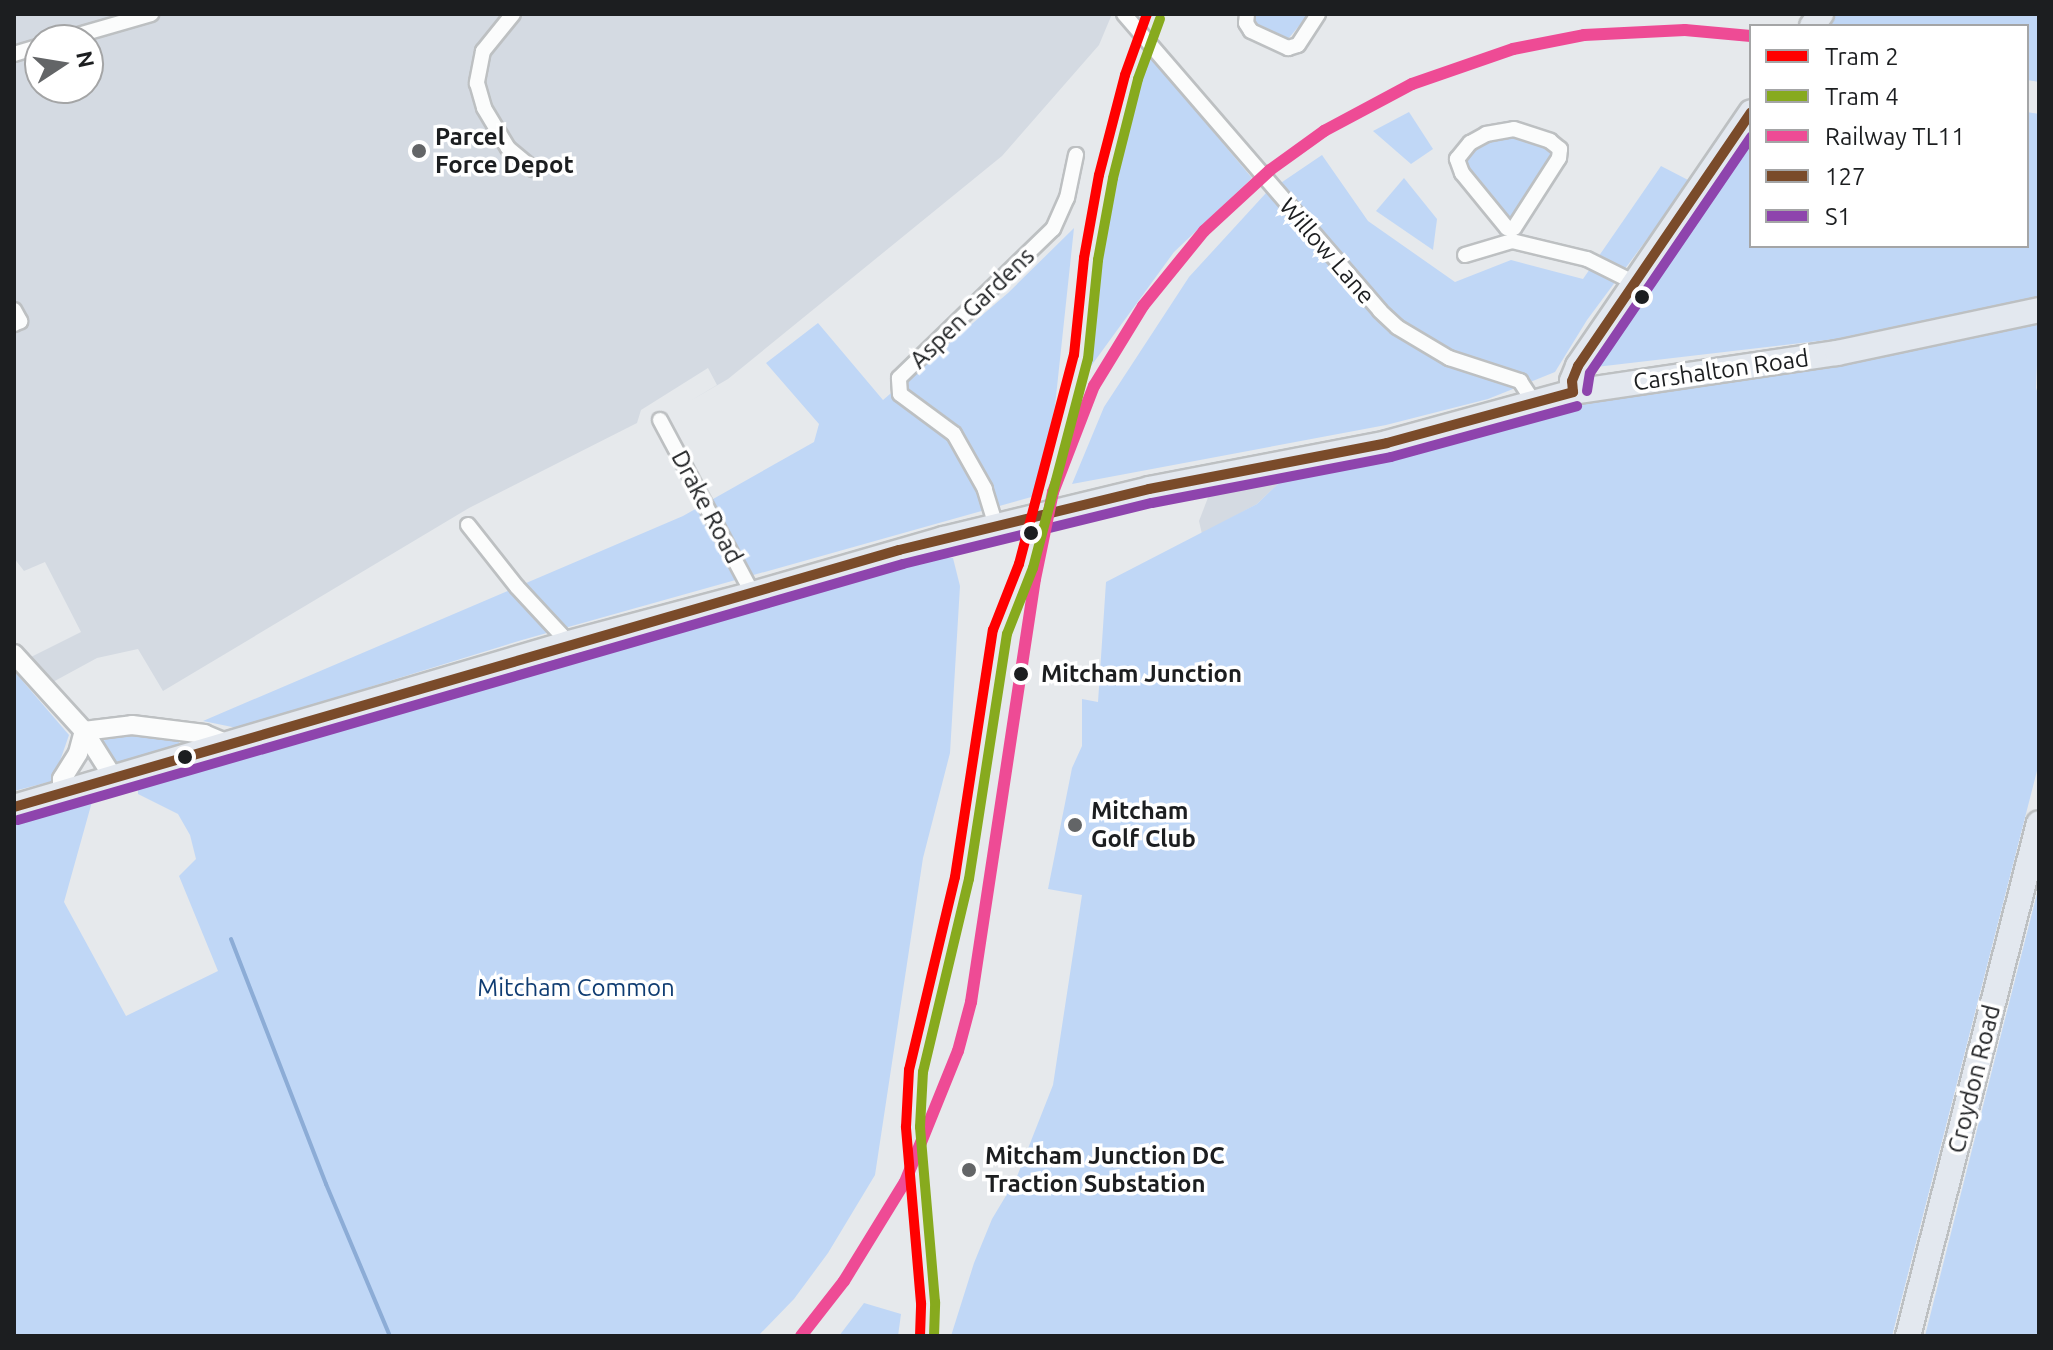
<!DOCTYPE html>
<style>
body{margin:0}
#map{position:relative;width:2053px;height:1350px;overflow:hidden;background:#e6e9ec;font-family:Ubuntu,sans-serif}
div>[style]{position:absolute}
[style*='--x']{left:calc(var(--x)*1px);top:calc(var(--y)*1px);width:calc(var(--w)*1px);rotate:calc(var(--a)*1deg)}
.built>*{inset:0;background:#d4dae2}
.green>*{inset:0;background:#c0d7f6}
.stream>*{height:4px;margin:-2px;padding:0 2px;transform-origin:2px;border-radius:2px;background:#8cacd6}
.roads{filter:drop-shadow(2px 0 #bdc0c2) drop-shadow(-2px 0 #bdc0c2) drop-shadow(0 2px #bdc0c2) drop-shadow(0 -2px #bdc0c2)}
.minor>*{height:14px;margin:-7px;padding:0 7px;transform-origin:7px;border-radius:7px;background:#fbfcfc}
.tertiary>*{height:18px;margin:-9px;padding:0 9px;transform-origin:9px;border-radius:9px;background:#fbfcfc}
.primary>*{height:24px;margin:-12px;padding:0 12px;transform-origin:12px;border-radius:12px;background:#e3e8ef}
.bus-1>*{height:10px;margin:-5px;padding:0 5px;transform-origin:5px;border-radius:5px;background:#7a4b2a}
.bus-2>*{height:10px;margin:-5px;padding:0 5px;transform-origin:5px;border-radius:5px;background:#8e44ad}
.rail-1>*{height:12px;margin:-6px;padding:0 6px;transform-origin:6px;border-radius:6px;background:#ee4b95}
.tram-1>*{height:10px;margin:-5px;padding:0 5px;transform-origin:5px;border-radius:5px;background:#f00}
.tram-2>*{height:10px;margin:-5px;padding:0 5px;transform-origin:5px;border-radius:5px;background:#87aa1e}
.dots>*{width:22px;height:22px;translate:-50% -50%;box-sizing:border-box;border:4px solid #fff;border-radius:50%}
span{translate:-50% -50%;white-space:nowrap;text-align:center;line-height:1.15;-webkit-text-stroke:7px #fff;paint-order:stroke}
.poi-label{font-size:24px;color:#1c1e20;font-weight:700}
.left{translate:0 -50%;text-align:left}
.street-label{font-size:24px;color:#1c1e20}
.stop-label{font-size:24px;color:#1c1e20;font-weight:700}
.park-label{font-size:24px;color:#0f3c72}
.frame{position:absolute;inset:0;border:16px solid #1c1e20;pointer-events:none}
.legend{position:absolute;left:1749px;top:24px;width:280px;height:224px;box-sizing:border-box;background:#fff;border:2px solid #a4a5a6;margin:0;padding:10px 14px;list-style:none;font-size:24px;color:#1c1e20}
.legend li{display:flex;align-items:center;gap:16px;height:40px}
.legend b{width:40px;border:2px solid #a4a5a6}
.north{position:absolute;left:24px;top:24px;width:80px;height:80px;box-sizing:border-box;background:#fff;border:2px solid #a4a5a6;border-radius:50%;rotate:78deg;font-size:22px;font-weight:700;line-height:32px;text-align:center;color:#1c1e20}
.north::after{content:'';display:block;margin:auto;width:28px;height:36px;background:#636567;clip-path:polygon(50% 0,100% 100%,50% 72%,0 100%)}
</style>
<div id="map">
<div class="built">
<i style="clip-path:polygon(evenodd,14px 14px,1112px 14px,1099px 45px,1002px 156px,728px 379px,690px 401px,717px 385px,708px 368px,641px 410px,637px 423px,469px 508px,163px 691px,138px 649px,97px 658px,51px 683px,31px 657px,81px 632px,45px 562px,24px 571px,14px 558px,14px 14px,40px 40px,88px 40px,88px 88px,40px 88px,40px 40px)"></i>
<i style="clip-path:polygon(1289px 473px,1257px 504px,1202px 534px,1199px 521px,1209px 495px)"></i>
</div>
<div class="green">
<i style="clip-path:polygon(1255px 14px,1309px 14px,1288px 39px,1256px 24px)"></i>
<i style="clip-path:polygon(1833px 14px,2039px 14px,2039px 82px,2027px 80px,2027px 26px,1825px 26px)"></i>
<i style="clip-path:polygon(1148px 54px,1252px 178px,1174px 252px,1086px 373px,1124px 115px)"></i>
<i style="clip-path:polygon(1409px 112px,1433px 149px,1411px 164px,1373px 131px)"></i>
<i style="clip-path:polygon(2027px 112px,2039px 114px,2039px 296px,1835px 339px,1596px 367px,1587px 365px,1707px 192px,1751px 140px,1751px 246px,2027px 246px)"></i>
<i style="clip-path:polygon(1515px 125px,1556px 153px,1513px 226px,1464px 172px,1465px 152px)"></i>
<i style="clip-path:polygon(1322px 155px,1368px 221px,1455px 282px,1511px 260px,1583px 279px,1661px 166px,1690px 181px,1587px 320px,1555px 372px,1488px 399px,1386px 425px,1072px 484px,1104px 407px,1189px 277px,1266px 193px)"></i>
<i style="clip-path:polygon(1404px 178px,1437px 219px,1433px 250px,1376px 211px)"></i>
<i style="clip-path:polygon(1074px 228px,1055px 406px,1035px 496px,522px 640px,237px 728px,203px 721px,683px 516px,814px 442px,819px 424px,766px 363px,818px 323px,883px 400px,1008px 293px)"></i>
<i style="clip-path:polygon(2039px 320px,2036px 388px,2039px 397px,2039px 763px,1892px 1336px,951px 1336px,974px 1263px,992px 1219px,1016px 1179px,1053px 1085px,1082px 895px,1048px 889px,1072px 768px,1082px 746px,1082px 699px,1098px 702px,1106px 582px,1257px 504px,1289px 473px,1564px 401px)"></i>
<i style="clip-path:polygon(929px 558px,953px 558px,960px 586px,950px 753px,923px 858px,875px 1175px,828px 1253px,794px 1299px,758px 1336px,14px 1336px,14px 818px,95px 791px,64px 902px,126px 1016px,218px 971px,179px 876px,196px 859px,190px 835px,178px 814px,138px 794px,138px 785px,248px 754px,486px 677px)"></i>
<i style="clip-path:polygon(14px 671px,69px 735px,53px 781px,14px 791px)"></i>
<i style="clip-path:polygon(123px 733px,180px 737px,179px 744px,114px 764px,100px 742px)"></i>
<i style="clip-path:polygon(2039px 886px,2039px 1336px,1925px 1336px,2003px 1027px)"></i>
<i style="clip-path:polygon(864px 1303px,901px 1314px,898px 1336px,839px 1336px)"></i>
</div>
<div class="stream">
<i style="--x:231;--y:939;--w:263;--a:68.8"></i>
<i style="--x:326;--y:1184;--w:165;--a:67.2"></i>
</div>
<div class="roads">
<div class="minor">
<i style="--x:513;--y:14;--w:48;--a:129"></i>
<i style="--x:483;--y:51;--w:33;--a:101"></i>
<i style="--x:477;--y:83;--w:26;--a:74"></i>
<i style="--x:484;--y:108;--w:47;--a:59"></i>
<i style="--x:508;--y:148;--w:33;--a:40"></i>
<i style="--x:1124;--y:14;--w:392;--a:49.2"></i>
<i style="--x:1380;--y:311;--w:23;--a:43"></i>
<i style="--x:1397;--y:327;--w:61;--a:30.8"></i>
<i style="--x:1449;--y:358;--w:75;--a:17.9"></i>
<i style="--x:1520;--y:381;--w:24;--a:57"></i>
<i style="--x:1247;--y:14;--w:9;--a:96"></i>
<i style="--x:1246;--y:23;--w:9;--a:58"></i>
<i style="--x:1251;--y:31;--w:41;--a:24.7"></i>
<i style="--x:1288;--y:48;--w:10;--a:-17"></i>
<i style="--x:1298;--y:45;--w:37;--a:-57"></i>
<i style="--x:61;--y:40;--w:94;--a:-16.1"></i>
<i style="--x:14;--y:54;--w:27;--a:-17"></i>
<i style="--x:1514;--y:129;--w:38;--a:18"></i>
<i style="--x:1550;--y:141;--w:13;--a:39"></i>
<i style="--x:1560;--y:149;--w:9;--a:96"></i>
<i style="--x:1559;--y:158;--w:83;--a:122.7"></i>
<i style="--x:1514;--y:228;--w:7;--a:180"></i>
<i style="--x:1507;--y:228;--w:71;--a:-129.3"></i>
<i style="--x:1462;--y:173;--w:15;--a:-110"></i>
<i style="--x:1457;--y:159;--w:21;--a:-51"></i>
<i style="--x:1470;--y:143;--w:18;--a:-29"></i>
<i style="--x:1486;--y:134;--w:28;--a:-10"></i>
<i style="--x:1465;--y:255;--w:49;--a:-16.6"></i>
<i style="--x:1512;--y:241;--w:77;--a:13.5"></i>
<i style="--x:1587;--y:259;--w:51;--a:26.6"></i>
<i style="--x:14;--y:310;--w:13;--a:61"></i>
<i style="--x:20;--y:321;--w:7;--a:153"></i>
<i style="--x:660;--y:420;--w:197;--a:61.9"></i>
<i style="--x:468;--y:525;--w:79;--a:51.7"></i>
<i style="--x:517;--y:587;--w:76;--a:47.1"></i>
<i style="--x:996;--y:526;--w:39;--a:-107"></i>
<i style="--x:985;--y:489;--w:63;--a:-119.4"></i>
<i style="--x:954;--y:434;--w:67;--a:-143.5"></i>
<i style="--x:900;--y:394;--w:16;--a:-94"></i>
<i style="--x:899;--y:378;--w:214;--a:-44.1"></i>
<i style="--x:1053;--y:229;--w:34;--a:-66"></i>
<i style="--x:1067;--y:198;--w:44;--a:-78.2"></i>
</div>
<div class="tertiary">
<i style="--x:14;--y:654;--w:104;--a:47.7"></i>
<i style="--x:84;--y:731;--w:54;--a:57.8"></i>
<i style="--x:84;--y:731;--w:48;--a:-7.1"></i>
<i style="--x:132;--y:725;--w:73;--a:7.1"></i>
<i style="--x:204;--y:734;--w:26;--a:23"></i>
<i style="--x:62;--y:793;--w:14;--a:-90"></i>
<i style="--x:62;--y:779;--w:31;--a:-58"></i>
<i style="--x:78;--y:753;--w:23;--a:-75"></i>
</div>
<div class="primary">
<i style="--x:1812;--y:26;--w:15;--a:-53"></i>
<i style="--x:1573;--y:392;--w:11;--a:-95"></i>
<i style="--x:1572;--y:381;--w:16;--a:-68"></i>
<i style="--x:1578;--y:366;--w:307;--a:-55.7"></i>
<i style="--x:14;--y:807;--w:579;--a:-16.46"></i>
<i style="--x:569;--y:643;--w:190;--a:-14.9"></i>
<i style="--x:753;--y:594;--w:198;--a:-16.1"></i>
<i style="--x:943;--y:539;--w:212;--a:-13.6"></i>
<i style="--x:1149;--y:489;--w:242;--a:-10.9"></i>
<i style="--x:1387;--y:443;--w:193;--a:-15.3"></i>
<i style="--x:1573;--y:392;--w:267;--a:-8.4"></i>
<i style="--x:1837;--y:353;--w:207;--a:-12"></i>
<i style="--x:1908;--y:1336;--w:529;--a:-75.68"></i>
</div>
</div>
<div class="bus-1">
<i style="--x:1573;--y:392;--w:11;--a:-95"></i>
<i style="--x:1572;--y:381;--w:16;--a:-68"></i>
<i style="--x:1578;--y:366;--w:307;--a:-55.7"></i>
<i style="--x:14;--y:807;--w:922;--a:-16.19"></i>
<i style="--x:899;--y:550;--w:257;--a:-13.7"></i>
<i style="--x:1149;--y:489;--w:242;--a:-10.9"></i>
<i style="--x:1387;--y:443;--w:193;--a:-15.3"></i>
</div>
<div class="bus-2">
<i style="--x:1587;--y:391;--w:18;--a:-81"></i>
<i style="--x:1590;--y:373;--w:286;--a:-55.7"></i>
<i style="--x:18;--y:820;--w:921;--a:-16.13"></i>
<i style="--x:903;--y:564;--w:256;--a:-13.8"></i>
<i style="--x:1152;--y:503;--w:243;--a:-10.9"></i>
<i style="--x:1391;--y:457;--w:193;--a:-15.3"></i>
</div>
<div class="rail-1">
<i style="--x:801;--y:1336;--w:70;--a:-52"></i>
<i style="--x:844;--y:1281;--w:116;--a:-58.4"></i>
<i style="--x:905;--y:1182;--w:141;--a:-68"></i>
<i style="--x:958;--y:1051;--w:51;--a:-75.1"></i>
<i style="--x:971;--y:1002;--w:428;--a:-81.4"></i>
<i style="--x:1035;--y:579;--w:89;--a:-78.3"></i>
<i style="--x:1053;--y:492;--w:114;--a:-68.9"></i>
<i style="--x:1094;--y:386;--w:94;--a:-58.5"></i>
<i style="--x:1143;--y:306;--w:97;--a:-50.9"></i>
<i style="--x:1204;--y:231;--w:90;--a:-42.7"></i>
<i style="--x:1270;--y:170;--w:67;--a:-35.8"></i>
<i style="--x:1324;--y:131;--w:100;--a:-28.1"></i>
<i style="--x:1412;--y:84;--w:107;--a:-19.1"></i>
<i style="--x:1513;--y:49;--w:72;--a:-11.2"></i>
<i style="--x:1584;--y:35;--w:101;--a:-2.8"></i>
<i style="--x:1685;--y:30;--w:66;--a:5.2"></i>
</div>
<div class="tram-1">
<i style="--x:920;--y:1336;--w:33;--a:-88"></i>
<i style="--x:921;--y:1303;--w:177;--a:-94.9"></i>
<i style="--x:906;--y:1127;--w:57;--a:-87"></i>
<i style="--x:909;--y:1070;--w:198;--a:-76.6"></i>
<i style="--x:955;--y:877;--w:250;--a:-81.3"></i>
<i style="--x:993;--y:630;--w:71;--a:-68.5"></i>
<i style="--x:1019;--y:564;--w:216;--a:-75.3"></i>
<i style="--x:1074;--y:355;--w:98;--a:-84.1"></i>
<i style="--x:1084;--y:258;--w:84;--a:-79.8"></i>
<i style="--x:1099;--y:175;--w:103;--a:-75.4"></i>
<i style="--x:1125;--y:75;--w:65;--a:-70.2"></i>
</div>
<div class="tram-2">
<i style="--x:934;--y:1336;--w:34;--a:-88"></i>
<i style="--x:935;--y:1302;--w:176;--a:-94.9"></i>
<i style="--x:920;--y:1127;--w:55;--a:-86.9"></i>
<i style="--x:923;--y:1072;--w:198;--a:-76.6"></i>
<i style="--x:969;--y:879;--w:248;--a:-81.2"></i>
<i style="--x:1007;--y:634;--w:71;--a:-68.5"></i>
<i style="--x:1033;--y:568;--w:216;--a:-75.3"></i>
<i style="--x:1088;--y:359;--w:100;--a:-84.2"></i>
<i style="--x:1098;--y:260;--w:83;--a:-79.6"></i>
<i style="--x:1113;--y:178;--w:102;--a:-75.8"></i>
<i style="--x:1138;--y:79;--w:64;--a:-69.9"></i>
</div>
<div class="dots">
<i style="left:419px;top:151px;background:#636567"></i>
<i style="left:1642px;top:297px;background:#1c1e20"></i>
<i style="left:1031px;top:533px;background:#1c1e20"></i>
<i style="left:1021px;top:674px;background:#1c1e20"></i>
<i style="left:185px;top:757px;background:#1c1e20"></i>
<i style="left:1075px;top:825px;background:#636567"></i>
<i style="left:969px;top:1170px;background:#636567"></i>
</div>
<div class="poi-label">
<span class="left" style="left:435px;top:151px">Parcel<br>Force Depot</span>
<span class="left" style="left:1091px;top:825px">Mitcham<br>Golf Club</span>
<span class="left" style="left:985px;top:1170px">Mitcham Junction DC<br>Traction Substation</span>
</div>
<div class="street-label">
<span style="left:1327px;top:251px;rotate:49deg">Willow Lane</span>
<span style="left:972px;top:308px;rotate:-44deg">Aspen Gardens</span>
<span style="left:1721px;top:370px;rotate:-8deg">Carshalton Road</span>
<span style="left:707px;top:507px;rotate:62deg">Drake Road</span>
<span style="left:1974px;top:1079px;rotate:-76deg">Croydon Road</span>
</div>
<div class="stop-label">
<span class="left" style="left:1041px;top:674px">Mitcham Junction</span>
</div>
<div class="park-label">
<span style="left:576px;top:988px">Mitcham Common</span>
</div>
<div class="frame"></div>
<ul class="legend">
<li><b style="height:10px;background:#f00"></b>Tram 2</li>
<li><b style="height:10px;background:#87aa1e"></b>Tram 4</li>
<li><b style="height:10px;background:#ee4b95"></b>Railway TL11</li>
<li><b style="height:10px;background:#7a4b2a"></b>127</li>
<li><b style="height:10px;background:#8e44ad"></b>S1</li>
</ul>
<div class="north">N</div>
</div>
